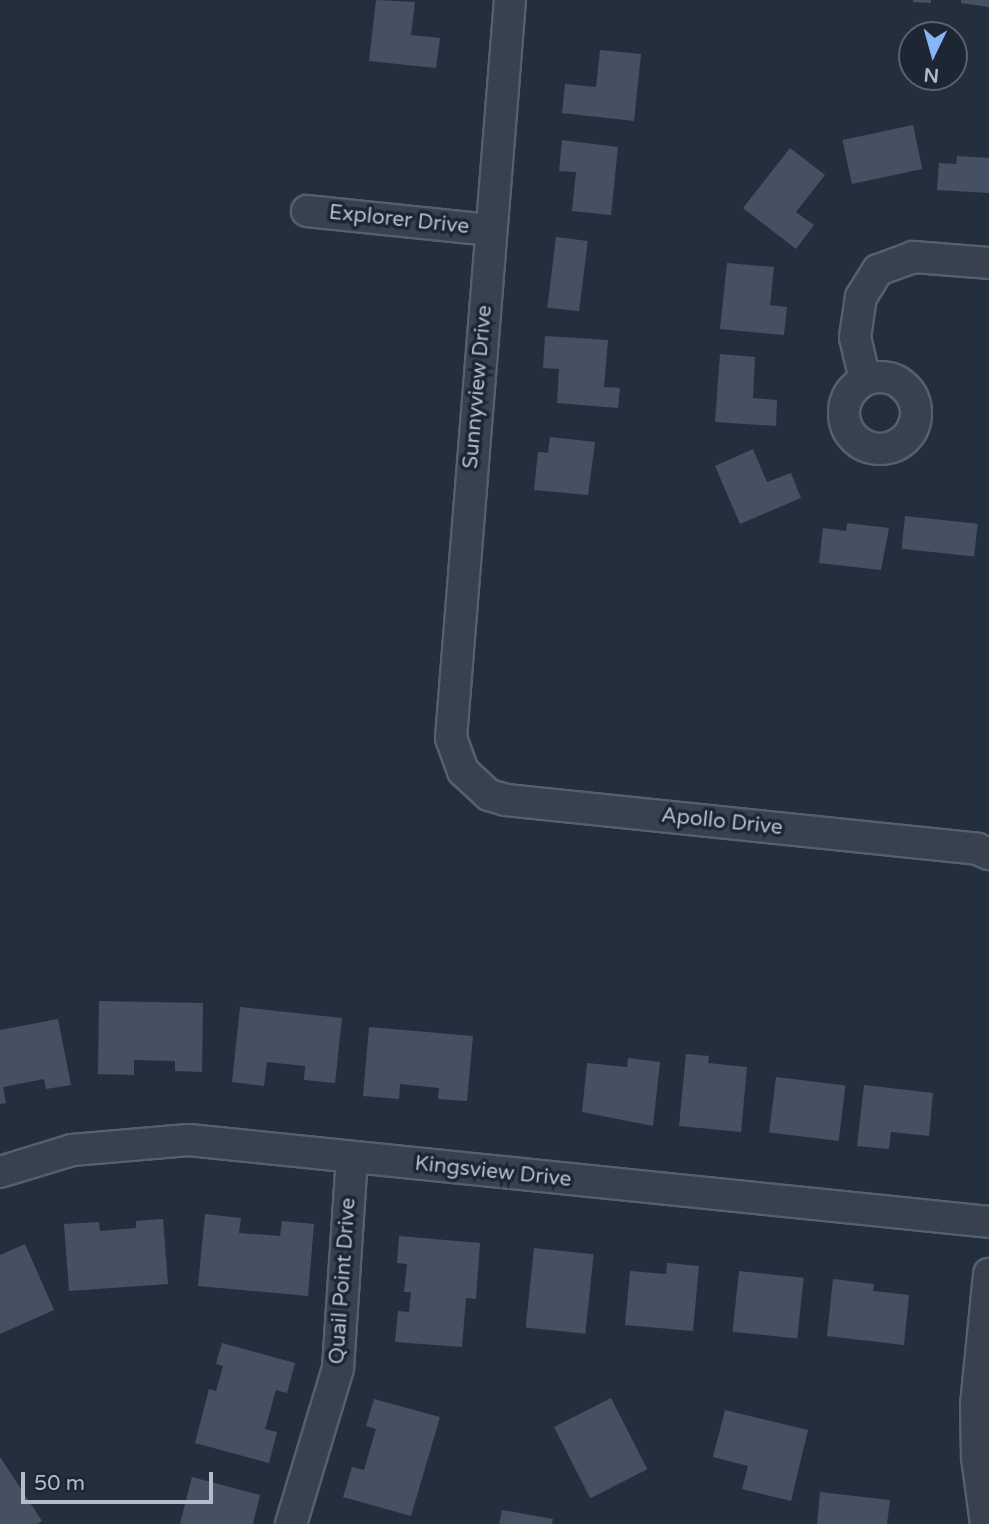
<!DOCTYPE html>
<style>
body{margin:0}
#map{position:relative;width:989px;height:1524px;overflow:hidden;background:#242f3e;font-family:"Varela Round",sans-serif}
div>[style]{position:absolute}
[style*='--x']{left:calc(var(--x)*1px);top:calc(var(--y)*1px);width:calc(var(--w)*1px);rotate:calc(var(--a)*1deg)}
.building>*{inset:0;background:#455162;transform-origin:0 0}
.roads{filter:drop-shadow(2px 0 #565f6c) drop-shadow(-2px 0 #565f6c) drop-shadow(0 2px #565f6c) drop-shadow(0 -2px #565f6c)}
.minor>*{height:30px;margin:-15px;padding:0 15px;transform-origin:15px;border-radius:15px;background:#38414e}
.minor>.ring{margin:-15px;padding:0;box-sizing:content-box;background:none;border:30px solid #38414e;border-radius:50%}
span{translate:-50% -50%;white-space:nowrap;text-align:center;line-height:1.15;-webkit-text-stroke:7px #1d2633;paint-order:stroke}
.street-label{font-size:21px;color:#b4bcc9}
.north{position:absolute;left:898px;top:21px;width:70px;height:70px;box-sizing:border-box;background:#1d2633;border:2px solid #59626f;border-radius:50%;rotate:185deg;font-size:19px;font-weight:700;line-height:28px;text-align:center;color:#b4bcc9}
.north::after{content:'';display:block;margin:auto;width:24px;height:32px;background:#8ab4f8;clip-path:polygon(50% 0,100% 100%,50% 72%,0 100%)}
.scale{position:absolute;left:21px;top:1472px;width:192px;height:32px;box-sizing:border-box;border:4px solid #b4bcc9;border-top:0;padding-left:9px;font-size:21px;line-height:24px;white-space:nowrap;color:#b4bcc9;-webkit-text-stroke:5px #1d2633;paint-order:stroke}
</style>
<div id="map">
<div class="building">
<i style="clip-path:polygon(376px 0,415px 2px,411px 35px,440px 38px,436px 68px,369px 61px)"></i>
<i style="clip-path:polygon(913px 0,931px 0,931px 3px,913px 2px)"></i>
<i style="clip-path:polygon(961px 0,989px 0,989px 7px,961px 3px)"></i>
<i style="clip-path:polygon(600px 50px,641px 54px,634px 121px,562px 113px,565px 84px,596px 87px)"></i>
<i style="left:913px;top:125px;width:45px;height:72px;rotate:78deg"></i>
<i style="clip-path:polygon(562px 140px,618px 147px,611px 215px,572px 211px,576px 172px,559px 171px)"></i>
<i style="clip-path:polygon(790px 148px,825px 175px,796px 212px,814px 225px,796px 249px,743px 208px)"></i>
<i style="clip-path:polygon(957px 156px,989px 158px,989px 193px,937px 190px,939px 163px,956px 164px)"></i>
<i style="left:556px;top:237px;width:32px;height:71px;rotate:7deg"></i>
<i style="clip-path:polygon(727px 263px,774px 267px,770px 305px,787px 307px,784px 335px,720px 329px)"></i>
<i style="clip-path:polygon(545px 336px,608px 340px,604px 387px,620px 388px,618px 408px,557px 403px,559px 369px,543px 368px)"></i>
<i style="clip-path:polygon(720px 354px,755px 357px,753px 398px,777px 400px,776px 426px,715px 422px)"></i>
<i style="clip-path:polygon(550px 437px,595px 442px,588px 495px,534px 490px,538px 452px,548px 453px)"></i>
<i style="clip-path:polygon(753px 449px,767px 482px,791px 473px,801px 498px,740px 524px,715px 466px)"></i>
<i style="left:905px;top:516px;width:73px;height:33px;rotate:6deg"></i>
<i style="clip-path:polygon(847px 523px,889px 528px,881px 570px,819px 563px,823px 528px,846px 531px)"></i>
<i style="clip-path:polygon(99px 1001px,203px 1003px,202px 1072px,175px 1071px,175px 1061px,134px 1060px,134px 1075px,98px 1074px)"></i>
<i style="clip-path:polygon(240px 1007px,342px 1018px,335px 1083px,304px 1080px,305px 1066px,267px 1062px,264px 1086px,232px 1082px)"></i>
<i style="clip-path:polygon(58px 1019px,71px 1085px,46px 1089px,44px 1079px,3px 1087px,6px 1103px,0 1104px,0 1030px)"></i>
<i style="clip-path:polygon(369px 1027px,473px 1036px,467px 1101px,438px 1099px,439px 1088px,400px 1084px,399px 1099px,363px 1096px)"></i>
<i style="clip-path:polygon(686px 1054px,709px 1056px,708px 1063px,747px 1067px,741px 1132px,679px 1126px)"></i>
<i style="clip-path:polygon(628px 1058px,660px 1062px,653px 1126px,582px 1112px,587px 1063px,627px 1067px)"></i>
<i style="left:776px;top:1077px;width:70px;height:56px;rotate:7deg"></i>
<i style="clip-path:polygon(864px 1085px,933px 1093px,929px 1136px,891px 1132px,889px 1149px,857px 1146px)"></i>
<i style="clip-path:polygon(205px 1214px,241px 1218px,239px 1233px,280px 1236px,282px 1221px,314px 1224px,308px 1296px,198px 1286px)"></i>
<i style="clip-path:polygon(163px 1219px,168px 1284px,69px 1291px,64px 1224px,99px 1222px,100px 1231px,136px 1228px,136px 1221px)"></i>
<i style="clip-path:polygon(399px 1236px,480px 1243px,476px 1299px,466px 1298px,462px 1347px,395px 1342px,398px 1311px,409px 1312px,411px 1292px,404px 1292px,407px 1264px,397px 1263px)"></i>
<i style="clip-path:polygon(25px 1244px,54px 1310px,0 1334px,0 1255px)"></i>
<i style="left:534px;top:1248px;width:60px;height:80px;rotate:6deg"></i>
<i style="clip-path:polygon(667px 1263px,699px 1266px,693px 1331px,625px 1325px,630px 1271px,666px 1274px)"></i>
<i style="left:739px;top:1271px;width:65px;height:61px;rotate:6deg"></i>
<i style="clip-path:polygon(833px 1279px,874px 1284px,873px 1291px,909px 1295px,904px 1345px,827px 1336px)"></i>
<i style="clip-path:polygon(222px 1343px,295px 1363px,287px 1393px,276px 1390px,265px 1429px,277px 1432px,269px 1463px,195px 1443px,209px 1389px,216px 1391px,223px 1366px,216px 1364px)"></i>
<i style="left:611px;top:1398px;width:80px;height:64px;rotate:63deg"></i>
<i style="clip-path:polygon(374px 1399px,440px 1417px,411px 1516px,343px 1497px,352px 1467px,364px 1470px,376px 1429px,366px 1426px)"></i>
<i style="clip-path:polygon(725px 1410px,808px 1430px,791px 1501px,742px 1489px,748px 1466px,713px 1457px)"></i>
<i style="clip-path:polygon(0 1457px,42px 1521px,37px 1524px,0 1524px)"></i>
<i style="clip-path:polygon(192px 1477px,260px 1495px,253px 1524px,180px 1524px)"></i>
<i style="clip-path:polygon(820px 1492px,890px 1500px,887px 1524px,817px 1524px)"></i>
<i style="clip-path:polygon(502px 1510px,553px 1519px,552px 1524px,499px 1524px)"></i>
</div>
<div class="roads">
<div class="minor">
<i style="--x:510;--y:0;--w:740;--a:94.57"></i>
<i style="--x:451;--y:738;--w:35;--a:70"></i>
<i style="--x:463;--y:771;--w:35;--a:43"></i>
<i style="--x:489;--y:795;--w:18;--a:16"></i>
<i style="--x:506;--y:800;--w:474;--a:5.9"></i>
<i style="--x:977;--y:849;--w:13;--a:23"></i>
<i style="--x:307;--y:211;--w:185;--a:5.9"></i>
<i class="ring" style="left:844px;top:377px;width:42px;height:42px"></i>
<i style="--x:865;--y:380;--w:44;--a:-103.1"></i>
<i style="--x:855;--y:337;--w:40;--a:-81.5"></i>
<i style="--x:861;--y:297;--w:32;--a:-58"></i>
<i style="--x:878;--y:270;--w:37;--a:-20"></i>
<i style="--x:913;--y:257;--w:76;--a:4.5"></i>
<i style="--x:0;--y:1172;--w:75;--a:-17"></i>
<i style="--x:72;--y:1150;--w:117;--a:-4.9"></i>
<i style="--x:189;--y:1140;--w:804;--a:5.85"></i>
<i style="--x:291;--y:1524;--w:163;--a:-73.2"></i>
<i style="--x:338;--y:1368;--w:211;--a:-86.2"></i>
<i style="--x:986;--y:1524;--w:68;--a:-97.7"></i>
<i style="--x:977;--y:1457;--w:52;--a:-91.1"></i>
<i style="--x:976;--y:1405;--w:132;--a:-84.3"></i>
</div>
</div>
<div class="street-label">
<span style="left:399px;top:220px;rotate:6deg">Explorer Drive</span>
<span style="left:478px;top:387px;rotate:-85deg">Sunnyview Drive</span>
<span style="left:722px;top:822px;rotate:6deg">Apollo Drive</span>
<span style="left:493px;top:1172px;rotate:6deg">Kingsview Drive</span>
<span style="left:343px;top:1281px;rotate:-86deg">Quail Point Drive</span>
</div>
<div class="north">N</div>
<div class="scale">50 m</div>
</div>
